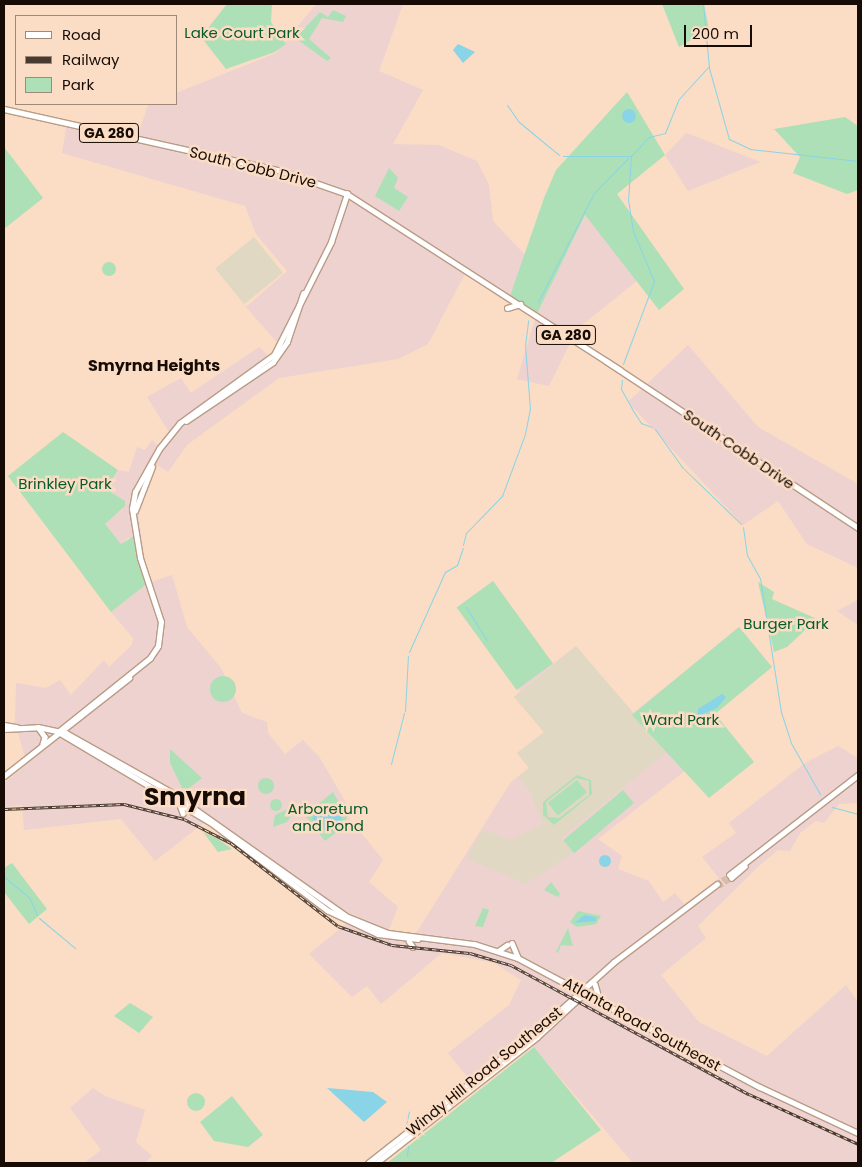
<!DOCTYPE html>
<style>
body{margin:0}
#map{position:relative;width:862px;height:1167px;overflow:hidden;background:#fbdcc4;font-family:Poppins,sans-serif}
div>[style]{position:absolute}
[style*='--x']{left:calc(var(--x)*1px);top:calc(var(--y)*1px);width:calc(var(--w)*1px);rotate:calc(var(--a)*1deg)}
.commercial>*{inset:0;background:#edd2d0}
.education>*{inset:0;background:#e1d8c3;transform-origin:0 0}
.green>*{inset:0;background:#ade0b7;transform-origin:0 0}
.round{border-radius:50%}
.water>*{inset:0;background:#89d4e7}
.stream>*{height:1px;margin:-0.5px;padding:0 0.5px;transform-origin:0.5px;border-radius:0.5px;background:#89d4e7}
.secondary-tunnel>*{height:4.5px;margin-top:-2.25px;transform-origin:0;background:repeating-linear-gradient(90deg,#d9bda7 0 4.5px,transparent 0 6.5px)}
.roads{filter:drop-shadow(1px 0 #b99c85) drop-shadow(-1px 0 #b99c85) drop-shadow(0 1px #b99c85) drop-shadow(0 -1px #b99c85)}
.secondary>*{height:4.5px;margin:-2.25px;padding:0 2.25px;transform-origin:2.25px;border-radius:2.25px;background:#fff}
.primary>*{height:5px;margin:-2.5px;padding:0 2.5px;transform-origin:2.5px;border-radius:2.5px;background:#fff}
.rail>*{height:3px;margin-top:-1.5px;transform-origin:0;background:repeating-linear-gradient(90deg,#fbdcc4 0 4px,#483a2f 0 8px);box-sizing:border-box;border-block:1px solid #483a2f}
span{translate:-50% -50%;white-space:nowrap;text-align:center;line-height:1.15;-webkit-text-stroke:5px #fbdcc4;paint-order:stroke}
.shield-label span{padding:1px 4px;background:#fbdcc4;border:1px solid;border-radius:4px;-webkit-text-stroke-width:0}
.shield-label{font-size:14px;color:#160c05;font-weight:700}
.park-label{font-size:15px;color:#085b2a}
.street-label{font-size:15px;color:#160c05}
.neighbourhood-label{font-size:16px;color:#160c05;font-weight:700}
.town-label{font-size:25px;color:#160c05;font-weight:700}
.frame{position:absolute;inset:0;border:5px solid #160c05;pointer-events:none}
.legend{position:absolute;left:15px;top:15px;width:162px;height:90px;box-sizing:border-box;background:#fbdcc4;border:1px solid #9f8978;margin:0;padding:6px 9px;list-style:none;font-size:15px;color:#160c05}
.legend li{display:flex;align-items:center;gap:10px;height:25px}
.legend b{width:25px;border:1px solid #9f8978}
.scale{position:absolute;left:684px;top:25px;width:68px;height:22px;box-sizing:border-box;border:2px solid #160c05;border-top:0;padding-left:6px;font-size:15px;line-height:18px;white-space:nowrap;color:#160c05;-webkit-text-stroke:4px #fbdcc4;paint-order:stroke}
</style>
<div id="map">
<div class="commercial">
<i style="clip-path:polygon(316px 4px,403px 4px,379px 71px,423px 90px,393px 144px,439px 145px,477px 161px,489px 185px,493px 221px,526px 256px,509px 299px,467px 270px,428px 344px,398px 359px,279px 378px,187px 445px,168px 472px,153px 462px,141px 485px,137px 506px,148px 583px,172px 575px,187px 627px,221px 668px,242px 713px,267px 722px,268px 733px,285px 754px,303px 740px,320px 758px,348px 806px,350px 819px,383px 860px,369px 882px,398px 907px,389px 930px,415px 935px,511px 782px,529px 768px,517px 753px,544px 732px,514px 697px,520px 691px,459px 610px,493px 581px,553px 664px,576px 646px,632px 714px,739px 627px,772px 667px,715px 714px,754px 762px,709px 798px,686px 770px,598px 839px,622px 856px,618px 869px,649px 881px,663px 902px,675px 893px,685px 905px,719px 878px,702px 857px,736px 833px,729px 823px,805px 763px,838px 746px,858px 758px,858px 803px,839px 804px,824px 823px,816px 821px,800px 833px,790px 851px,778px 850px,760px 865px,698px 926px,706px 938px,661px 975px,699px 1022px,767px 1056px,846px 985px,858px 1002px,858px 1163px,633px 1163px,525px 1037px,470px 1080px,448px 1053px,509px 1005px,521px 980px,494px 963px,442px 953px,381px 1004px,367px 986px,352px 997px,309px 954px,352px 919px,327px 912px,205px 822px,155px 861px,121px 819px,24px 830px,22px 805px,4px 807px,4px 783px,27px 764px,15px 722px,16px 683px,46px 688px,60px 680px,71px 695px,104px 660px,109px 667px,132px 645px,133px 638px,111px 612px,147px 584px,129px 537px,121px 544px,106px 526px,105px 521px,122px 510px,125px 501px,106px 489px,118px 470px,129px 472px,137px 447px,145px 450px,152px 440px,159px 446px,169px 432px,147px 397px,181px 378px,191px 393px,259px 347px,272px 359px,280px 346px,246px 307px,287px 271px,256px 234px,245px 206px,62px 153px,67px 123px,137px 138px,148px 105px,176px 104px,176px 93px,276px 53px)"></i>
<i style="clip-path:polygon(686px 133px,707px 141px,760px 162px,688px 191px,665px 155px)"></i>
<i style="clip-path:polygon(585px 215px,637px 281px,568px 336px,572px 339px,549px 386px,517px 379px,536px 316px)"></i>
<i style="clip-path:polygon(688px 345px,758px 427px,858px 484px,858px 568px,807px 544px,778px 501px,743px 525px,628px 402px)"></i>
<i style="clip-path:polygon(858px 600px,858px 625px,837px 611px)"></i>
<i style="clip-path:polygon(93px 1088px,105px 1096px,145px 1110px,136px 1142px,152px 1156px,145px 1163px,84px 1163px,101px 1150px,70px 1108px)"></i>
</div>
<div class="education">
<i style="left:254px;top:237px;width:46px;height:50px;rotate:51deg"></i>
<i style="clip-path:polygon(576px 646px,667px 752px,561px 838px,572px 852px,569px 856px,526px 884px,466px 858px,483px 829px,510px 840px,543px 824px,530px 792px,518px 777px,529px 768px,517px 753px,544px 732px,514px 697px)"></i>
</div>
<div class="green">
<i style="clip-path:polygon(227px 4px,272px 4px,271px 22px,286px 44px,275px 52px,226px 69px,201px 37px)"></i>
<i style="clip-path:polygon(662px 4px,704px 4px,709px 30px,679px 47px)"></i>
<i style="clip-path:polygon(333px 10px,346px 16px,343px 22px,322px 18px,309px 39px,331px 58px,327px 61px,295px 38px,320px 12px,328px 17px)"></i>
<i style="clip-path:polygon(627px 92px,665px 155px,617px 194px,684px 289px,659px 310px,585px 215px,536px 316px,509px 299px,544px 198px,556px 170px)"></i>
<i style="clip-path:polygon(845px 117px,858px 126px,858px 190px,847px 194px,793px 173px,800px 157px,774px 129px)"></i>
<i style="clip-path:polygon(4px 147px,43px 198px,4px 229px)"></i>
<i style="clip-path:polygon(389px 168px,398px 178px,394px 188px,408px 197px,399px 211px,375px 196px)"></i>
<i class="round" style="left:102px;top:262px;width:14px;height:14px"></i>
<i style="clip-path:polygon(63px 432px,118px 470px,106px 489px,125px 501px,125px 506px,105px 524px,121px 544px,137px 534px,148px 583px,111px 612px,8px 476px)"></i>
<i style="left:493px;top:581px;width:102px;height:45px;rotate:54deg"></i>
<i style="clip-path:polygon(758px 582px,774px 592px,772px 599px,817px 619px,787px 647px,774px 652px)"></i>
<i style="clip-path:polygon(739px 627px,772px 667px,715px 714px,754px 762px,709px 798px,632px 715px)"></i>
<i class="round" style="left:210px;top:676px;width:26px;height:26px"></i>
<i style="clip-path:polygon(170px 749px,202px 778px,184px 792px,170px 763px)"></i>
<i style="clip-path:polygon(evenodd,577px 775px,591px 780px,592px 794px,554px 825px,543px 815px,543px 802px,577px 775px,576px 778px,589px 781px,589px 795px,559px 818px,548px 817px,546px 802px,576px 778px)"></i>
<i class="round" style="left:258px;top:778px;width:16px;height:16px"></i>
<i style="left:577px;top:780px;width:16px;height:37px;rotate:52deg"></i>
<i style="left:623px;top:790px;width:17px;height:78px;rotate:50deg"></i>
<i style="clip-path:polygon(333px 792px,347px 817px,343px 827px,325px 841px,305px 815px)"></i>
<i class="round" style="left:270px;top:799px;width:12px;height:12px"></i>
<i style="clip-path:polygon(288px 809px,293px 814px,287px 822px,273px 827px,275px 815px)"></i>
<i style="clip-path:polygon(203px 832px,218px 839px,232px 849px,218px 852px)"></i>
<i style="clip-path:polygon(12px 863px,47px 909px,29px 924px,4px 892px,4px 868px)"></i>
<i style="clip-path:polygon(551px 882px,560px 894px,558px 897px,544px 890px)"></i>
<i style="clip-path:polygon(483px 908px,489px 910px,483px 927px,475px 926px)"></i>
<i style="clip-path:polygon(578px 911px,601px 916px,596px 924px,577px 927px,570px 922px)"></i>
<i style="clip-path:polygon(568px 928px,573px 946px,561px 945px,558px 953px,556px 952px)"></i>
<i style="clip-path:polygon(130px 1003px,153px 1017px,139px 1033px,114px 1016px)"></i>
<i style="clip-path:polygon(534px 1047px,601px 1130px,551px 1163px,387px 1163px)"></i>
<i class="round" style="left:187px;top:1093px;width:18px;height:18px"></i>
<i style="clip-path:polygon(232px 1096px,263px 1135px,248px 1147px,214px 1141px,200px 1122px)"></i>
</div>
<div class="water">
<i style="clip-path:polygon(458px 44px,475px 52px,463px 63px,453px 50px)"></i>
<i class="round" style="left:622px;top:109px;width:14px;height:14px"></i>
<i style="clip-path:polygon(722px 694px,726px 697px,717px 708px,698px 716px,698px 709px)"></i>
<i style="clip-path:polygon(316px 813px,341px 816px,342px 823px,328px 833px,312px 819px)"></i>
<i class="round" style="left:599px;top:855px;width:12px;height:12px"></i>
<i style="clip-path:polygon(584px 915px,596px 917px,596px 921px,575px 923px)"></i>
<i style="clip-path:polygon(327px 1088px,373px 1092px,387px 1102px,364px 1122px)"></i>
</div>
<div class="stream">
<i style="--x:703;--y:4;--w:64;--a:84.6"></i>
<i style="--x:709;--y:68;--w:74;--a:74.3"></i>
<i style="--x:729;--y:139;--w:23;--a:25"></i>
<i style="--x:750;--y:149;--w:109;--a:6.3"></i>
<i style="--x:507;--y:105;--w:21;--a:55"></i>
<i style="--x:519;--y:122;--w:52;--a:39.5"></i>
<i style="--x:563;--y:156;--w:68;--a:0"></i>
<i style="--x:631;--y:156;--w:26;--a:-47"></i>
<i style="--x:649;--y:137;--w:16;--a:-14"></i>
<i style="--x:665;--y:133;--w:35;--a:-68"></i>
<i style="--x:678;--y:100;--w:45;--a:-47.7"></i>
<i style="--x:538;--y:302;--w:123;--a:-62.8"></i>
<i style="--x:594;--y:193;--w:49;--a:-45.8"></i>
<i style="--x:623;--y:364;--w:89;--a:-69.5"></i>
<i style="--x:654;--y:281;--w:54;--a:-112.8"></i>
<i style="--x:633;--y:231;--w:30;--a:-99"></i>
<i style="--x:628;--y:201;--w:45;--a:-86.2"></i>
<i style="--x:622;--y:380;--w:9;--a:96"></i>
<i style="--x:621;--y:389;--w:23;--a:61"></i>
<i style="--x:632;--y:409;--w:17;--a:57"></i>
<i style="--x:641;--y:423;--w:12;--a:20"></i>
<i style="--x:655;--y:429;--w:47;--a:54.6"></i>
<i style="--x:682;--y:467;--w:82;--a:44"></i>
<i style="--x:743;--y:527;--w:28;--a:82"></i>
<i style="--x:747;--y:555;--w:26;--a:61"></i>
<i style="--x:760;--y:578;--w:136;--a:81.1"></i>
<i style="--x:781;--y:712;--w:33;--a:72"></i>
<i style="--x:791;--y:743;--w:59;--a:60.4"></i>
<i style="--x:463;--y:545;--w:12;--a:-76"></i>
<i style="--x:466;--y:533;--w:52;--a:-45.8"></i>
<i style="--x:502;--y:496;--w:66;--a:-69.6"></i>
<i style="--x:525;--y:434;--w:25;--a:-79"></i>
<i style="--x:530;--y:409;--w:63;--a:-94.5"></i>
<i style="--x:525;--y:346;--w:26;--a:-83"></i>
<i style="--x:466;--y:607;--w:39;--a:58"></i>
<i style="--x:409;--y:652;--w:88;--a:-65.8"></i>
<i style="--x:445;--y:572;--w:14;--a:-30"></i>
<i style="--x:457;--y:565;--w:18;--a:-71"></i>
<i style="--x:405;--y:711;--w:55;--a:-86.9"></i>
<i style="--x:391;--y:764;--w:53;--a:-75.7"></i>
<i style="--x:832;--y:807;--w:27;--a:15"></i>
<i style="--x:4;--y:877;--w:32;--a:39"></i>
<i style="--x:29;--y:897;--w:20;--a:66"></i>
<i style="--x:39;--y:918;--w:47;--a:39.8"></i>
<i style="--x:405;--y:1130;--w:19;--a:-78"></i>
<i style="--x:407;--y:1156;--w:10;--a:-84"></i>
</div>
<div class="secondary-tunnel">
<i style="--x:717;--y:884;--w:15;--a:-37"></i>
<i style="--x:719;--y:886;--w:14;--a:-34"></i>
</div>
<div class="roads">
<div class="secondary">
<i style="--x:186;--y:421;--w:105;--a:-34.1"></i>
<i style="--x:273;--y:362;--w:24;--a:-55"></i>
<i style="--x:287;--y:342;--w:51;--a:-71.6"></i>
<i style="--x:135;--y:511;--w:47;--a:-68.9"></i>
<i style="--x:4;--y:725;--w:13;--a:9"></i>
<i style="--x:38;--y:727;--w:12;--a:55"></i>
<i style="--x:45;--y:737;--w:7;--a:106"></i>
<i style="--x:4;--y:729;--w:34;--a:-3"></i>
<i style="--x:38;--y:727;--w:29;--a:12"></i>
<i style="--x:66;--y:733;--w:120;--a:29.3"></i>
<i style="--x:171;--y:792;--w:214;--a:35.3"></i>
<i style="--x:346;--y:916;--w:45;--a:22"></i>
<i style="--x:388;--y:933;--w:87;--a:7.3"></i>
<i style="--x:474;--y:944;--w:46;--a:17.7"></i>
<i style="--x:518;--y:958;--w:274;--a:28.1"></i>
<i style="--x:760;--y:1087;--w:108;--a:25.1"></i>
<i style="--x:58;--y:732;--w:118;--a:-38.8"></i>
<i style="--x:150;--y:658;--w:14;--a:-56"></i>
<i style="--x:158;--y:646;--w:24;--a:-83"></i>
<i style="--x:161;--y:622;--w:67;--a:-108.2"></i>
<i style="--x:140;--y:558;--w:50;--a:-99.3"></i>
<i style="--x:132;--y:509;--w:17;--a:-80"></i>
<i style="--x:135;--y:492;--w:49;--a:-60.8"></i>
<i style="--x:159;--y:449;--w:33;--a:-51"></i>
<i style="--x:180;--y:423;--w:116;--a:-35.9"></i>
<i style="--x:274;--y:355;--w:127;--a:-63.2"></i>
<i style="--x:331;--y:242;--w:51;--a:-71.6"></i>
<i style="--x:60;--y:733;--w:178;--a:30.7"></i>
<i style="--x:213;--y:824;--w:143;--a:37"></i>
<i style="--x:327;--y:910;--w:56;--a:25.2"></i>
<i style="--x:378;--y:934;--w:40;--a:7.1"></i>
<i style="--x:4;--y:776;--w:159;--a:-38.1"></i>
<i style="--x:179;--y:802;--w:12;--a:70"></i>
<i style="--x:729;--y:875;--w:163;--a:-37.8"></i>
<i style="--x:731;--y:878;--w:18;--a:-41"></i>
<i style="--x:409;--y:941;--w:7;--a:56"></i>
<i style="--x:512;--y:943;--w:15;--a:67"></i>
<i style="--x:498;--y:951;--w:11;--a:-34"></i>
<i style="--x:595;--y:984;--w:15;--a:74"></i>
<i style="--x:368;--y:1163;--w:226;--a:-38.2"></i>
<i style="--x:546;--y:1023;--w:91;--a:-41.9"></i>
<i style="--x:614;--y:962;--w:129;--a:-37.1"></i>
<i style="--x:376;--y:1163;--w:204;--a:-38"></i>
<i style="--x:537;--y:1037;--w:67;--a:-42.6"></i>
</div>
<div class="primary">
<i style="--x:4;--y:109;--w:284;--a:12.6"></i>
<i style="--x:281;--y:171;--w:70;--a:19.2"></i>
<i style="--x:347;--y:194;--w:325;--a:32.8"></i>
<i style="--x:507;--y:308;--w:14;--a:-17"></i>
<i style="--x:606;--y:361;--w:302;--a:33.5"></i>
</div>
</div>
<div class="rail">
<i style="--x:4;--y:809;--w:120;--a:-2.4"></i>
<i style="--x:124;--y:804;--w:62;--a:14"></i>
<i style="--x:184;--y:819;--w:53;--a:27.1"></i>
<i style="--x:231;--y:843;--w:135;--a:37.8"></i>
<i style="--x:338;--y:926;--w:57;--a:19.4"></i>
<i style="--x:392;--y:945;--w:78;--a:5.9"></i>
<i style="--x:470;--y:953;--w:43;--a:16.3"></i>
<i style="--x:511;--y:965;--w:271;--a:28.5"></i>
<i style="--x:749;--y:1094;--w:120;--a:24.6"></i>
</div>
<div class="shield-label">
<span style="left:109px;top:133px">GA 280</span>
<span style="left:566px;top:335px">GA 280</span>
</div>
<div class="park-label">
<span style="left:242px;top:33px">Lake Court Park</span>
<span style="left:65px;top:484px">Brinkley Park</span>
<span style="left:786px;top:624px">Burger Park</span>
<span style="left:681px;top:720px">Ward Park</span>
<span style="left:328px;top:817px">Arboretum<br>and Pond</span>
</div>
<div class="street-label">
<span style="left:253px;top:167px;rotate:14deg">South Cobb Drive</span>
<span style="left:739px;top:449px;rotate:34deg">South Cobb Drive</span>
<span style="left:642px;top:1024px;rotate:29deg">Atlanta Road Southeast</span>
<span style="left:484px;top:1071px;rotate:-39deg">Windy Hill Road Southeast</span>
</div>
<div class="neighbourhood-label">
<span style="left:154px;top:366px">Smyrna Heights</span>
</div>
<div class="town-label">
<span style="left:195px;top:797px">Smyrna</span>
</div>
<div class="frame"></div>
<ul class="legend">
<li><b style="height:6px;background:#fff"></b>Road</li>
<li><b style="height:6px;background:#483a2f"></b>Railway</li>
<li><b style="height:14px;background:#ade0b7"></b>Park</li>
</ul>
<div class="scale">200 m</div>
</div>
